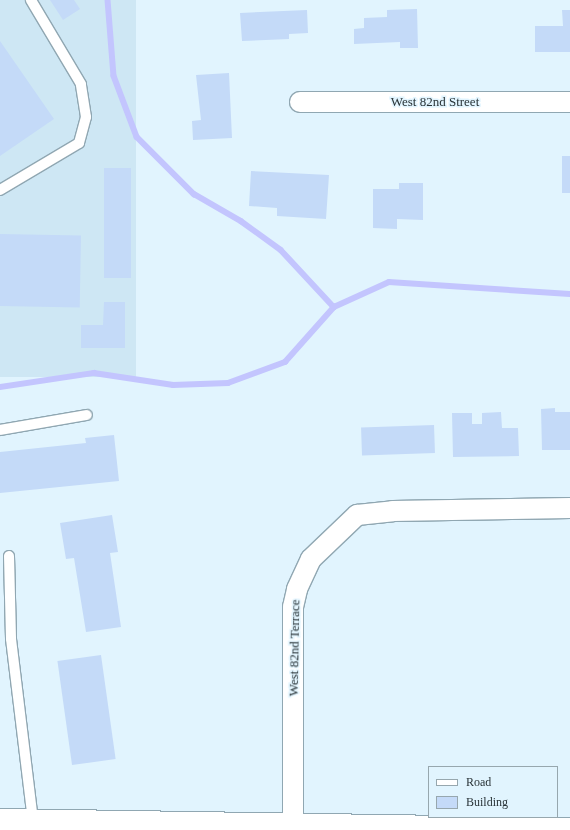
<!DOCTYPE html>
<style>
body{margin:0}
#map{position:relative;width:570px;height:830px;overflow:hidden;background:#e1f4fe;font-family:Georgia,serif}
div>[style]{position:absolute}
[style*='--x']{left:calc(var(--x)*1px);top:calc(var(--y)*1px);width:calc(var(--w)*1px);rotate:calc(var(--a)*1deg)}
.built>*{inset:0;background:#cee7f4;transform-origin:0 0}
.stream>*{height:5.5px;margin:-2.75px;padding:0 2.75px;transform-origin:2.75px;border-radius:2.75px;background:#c3c5fe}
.building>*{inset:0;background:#c4daf8;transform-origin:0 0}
.roads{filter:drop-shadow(1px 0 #90a7b2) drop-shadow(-1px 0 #90a7b2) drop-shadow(0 1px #90a7b2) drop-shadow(0 -1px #90a7b2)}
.service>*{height:10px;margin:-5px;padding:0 5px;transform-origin:5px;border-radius:5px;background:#fff}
.minor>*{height:20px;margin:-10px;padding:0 10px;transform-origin:10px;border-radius:10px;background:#fff}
.tertiary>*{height:22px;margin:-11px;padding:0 11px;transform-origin:11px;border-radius:11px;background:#fff}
span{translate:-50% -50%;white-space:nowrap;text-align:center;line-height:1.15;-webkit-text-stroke:3px #e1f4fe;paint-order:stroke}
.street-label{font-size:13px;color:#293337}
.legend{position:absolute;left:428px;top:766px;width:130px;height:52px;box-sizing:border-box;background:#e1f4fe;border:1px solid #97a7ae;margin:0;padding:5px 7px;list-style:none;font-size:12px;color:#293337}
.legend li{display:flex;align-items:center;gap:8px;height:20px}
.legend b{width:20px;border:1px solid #97a7ae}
</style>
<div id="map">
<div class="built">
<i style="left:0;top:0;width:136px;height:377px"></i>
</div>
<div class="stream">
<i style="--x:108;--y:0;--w:76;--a:85.5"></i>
<i style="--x:114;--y:76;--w:65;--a:69.3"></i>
<i style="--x:137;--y:137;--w:81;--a:45"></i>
<i style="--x:194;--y:194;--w:54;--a:29.9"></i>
<i style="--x:241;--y:221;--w:49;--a:35.9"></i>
<i style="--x:281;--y:250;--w:78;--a:47.1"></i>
<i style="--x:0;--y:387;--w:95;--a:-8.5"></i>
<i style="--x:94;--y:373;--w:80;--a:8.6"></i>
<i style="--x:173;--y:385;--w:55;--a:-2.1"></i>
<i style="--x:228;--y:383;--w:61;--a:-20.2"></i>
<i style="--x:285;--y:362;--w:74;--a:-48.3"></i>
<i style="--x:334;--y:307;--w:60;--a:-24.4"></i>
<i style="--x:389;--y:282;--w:181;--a:3.8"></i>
</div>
<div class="building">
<i style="clip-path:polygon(50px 0,74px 0,80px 9px,63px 20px)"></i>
<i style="clip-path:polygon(417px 9px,418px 48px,400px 48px,400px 42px,354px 44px,354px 29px,364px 28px,364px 18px,387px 17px,387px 10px)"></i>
<i style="clip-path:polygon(307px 10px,308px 33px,289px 34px,289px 39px,242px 41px,240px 13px)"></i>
<i style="clip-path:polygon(562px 10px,570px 10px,570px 52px,535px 52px,535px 26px,563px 26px)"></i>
<i style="clip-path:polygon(0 41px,54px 119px,0 156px)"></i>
<i style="clip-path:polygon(229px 73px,232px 138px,193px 140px,192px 121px,201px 120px,196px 75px)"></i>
<i style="left:562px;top:156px;width:8px;height:37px"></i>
<i style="left:104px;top:168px;width:27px;height:110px"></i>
<i style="clip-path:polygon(251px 171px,329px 175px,326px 219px,277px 216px,277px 208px,249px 206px)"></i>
<i style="clip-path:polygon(399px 183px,423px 183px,423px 220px,397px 219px,397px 229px,373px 228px,373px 189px,399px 189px)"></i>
<i style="left:0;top:234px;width:81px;height:72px;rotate:1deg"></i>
<i style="clip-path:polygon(104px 302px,125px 302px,125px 348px,81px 348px,81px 325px,103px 325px)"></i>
<i style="clip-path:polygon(555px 408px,555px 412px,570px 412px,570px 450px,542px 450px,541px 409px)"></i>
<i style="clip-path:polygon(501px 412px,502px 428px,518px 428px,519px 456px,453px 457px,452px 413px,472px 413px,472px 424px,482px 424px,482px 413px)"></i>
<i style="left:434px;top:425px;width:28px;height:73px;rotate:88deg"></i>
<i style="clip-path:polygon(114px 435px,119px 481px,0 493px,0 452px,86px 443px,85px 438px)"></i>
<i style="clip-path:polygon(112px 515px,118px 552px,110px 553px,121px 627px,86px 632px,74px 558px,66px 559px,60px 523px)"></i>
<i style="left:101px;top:655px;width:105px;height:44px;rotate:82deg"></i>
</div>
<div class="roads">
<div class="service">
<i style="--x:0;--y:190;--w:92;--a:-30.7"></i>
<i style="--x:79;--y:143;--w:27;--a:-75"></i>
<i style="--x:86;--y:117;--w:33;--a:-99"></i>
<i style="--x:81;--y:84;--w:98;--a:-120.8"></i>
<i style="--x:0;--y:430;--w:88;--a:-9.8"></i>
<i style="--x:9;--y:556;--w:83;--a:88.6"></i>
<i style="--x:11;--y:639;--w:182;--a:83.1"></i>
</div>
<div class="minor">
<i style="--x:300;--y:102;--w:270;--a:0"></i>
<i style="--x:293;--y:826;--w:219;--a:-90"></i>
<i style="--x:293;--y:607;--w:18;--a:-77"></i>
<i style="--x:297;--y:589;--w:33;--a:-65"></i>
<i style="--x:311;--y:559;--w:64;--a:-43.7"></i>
<i style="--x:357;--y:515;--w:36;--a:-6"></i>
<i style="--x:393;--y:511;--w:177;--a:-1"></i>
</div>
<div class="tertiary">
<i style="--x:0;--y:820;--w:570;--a:0.9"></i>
</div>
</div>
<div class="street-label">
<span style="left:435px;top:102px">West 82nd Street</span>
<span style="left:295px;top:648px;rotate:-89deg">West 82nd Terrace</span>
</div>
<ul class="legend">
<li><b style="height:5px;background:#fff"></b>Road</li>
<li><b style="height:11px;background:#c4daf8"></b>Building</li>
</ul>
</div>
